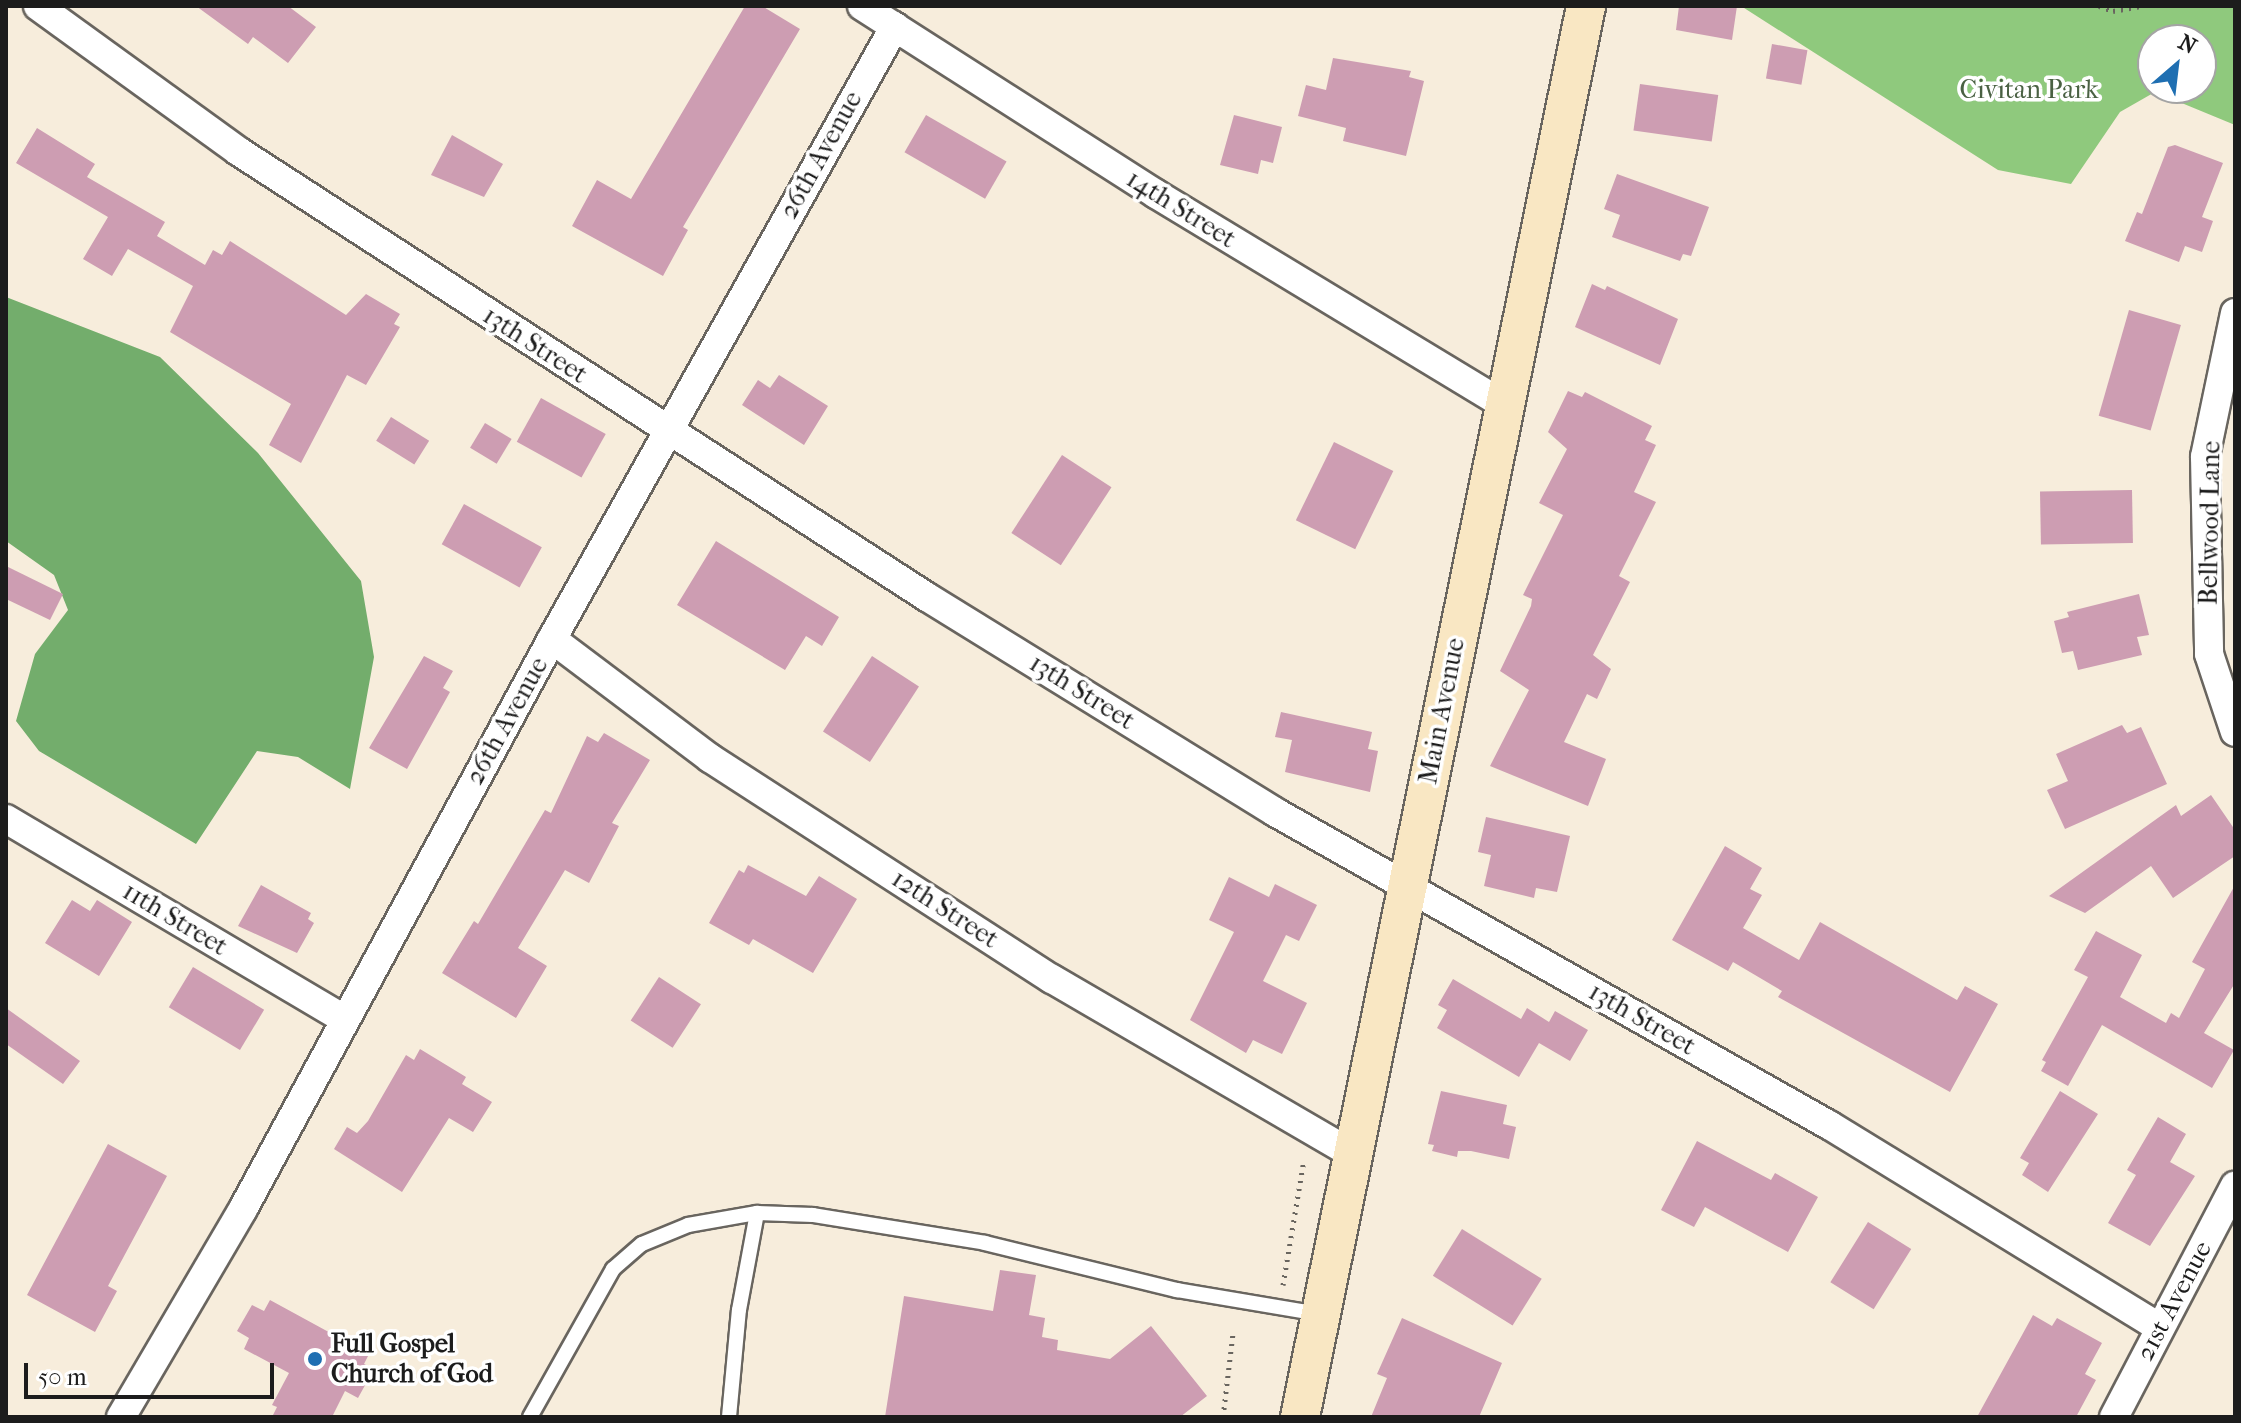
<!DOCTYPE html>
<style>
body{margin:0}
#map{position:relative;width:2241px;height:1423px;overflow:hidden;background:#f7eddc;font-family:"IM FELL French Canon",serif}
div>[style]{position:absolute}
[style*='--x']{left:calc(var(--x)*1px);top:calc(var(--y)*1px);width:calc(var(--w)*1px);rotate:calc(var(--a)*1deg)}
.green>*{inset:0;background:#8fc97d}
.forest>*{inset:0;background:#73ad6c}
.building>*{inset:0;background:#cd9db2;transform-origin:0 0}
.path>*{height:5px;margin-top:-2.5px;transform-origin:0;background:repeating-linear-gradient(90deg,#69655f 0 2px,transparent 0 8px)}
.roads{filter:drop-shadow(2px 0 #69655f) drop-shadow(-2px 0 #69655f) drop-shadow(0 2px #69655f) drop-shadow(0 -2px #69655f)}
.service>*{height:14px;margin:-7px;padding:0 7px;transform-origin:7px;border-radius:7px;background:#fff}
.minor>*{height:28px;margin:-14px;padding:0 14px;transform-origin:14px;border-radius:14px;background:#fff}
.secondary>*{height:38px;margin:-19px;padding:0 19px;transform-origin:19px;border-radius:19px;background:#f9e7c3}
.dots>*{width:22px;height:22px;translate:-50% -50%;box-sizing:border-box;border:4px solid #fff;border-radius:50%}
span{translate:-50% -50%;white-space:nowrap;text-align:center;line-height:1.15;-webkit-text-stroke:7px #fff;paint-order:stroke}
.park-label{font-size:26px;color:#4a6143}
.street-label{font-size:26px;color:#1c1c1c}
.poi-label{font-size:26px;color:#1c1c1c;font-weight:700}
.left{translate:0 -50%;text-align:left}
.frame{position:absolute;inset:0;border:8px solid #1c1c1c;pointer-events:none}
.north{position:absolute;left:2137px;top:24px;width:80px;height:80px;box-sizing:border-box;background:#fff;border:2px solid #a4a4a4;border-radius:50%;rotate:28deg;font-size:22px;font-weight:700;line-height:32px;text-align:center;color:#1c1c1c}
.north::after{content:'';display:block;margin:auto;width:28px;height:36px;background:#1f6fb2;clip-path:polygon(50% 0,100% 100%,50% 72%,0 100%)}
.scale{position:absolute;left:24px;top:1363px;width:250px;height:36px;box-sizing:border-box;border:4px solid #1c1c1c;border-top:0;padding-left:10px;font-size:24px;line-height:28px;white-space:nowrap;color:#1c1c1c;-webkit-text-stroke:6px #fff;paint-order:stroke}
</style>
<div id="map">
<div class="green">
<i style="clip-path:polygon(evenodd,1741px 6px,2235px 6px,2235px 125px,2155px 92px,2120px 112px,2071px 184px,1998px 170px,1741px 6px,2153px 40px,2201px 40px,2201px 88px,2153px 88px,2153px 40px)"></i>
</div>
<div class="forest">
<i style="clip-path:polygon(6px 297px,160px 357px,258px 453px,361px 581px,374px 657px,350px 789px,298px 757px,257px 751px,196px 844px,39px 751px,16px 721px,35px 654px,68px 610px,54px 575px,6px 541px)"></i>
</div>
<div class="building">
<i style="clip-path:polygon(196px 6px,288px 6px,316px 27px,288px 63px,253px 37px,248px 44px)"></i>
<i style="clip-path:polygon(745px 6px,762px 6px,800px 29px,683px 227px,688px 230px,663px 276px,572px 226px,597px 180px,631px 199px)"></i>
<i style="clip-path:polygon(1679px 6px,1737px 6px,1732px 40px,1676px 30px)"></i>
<i style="left:1772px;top:44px;width:36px;height:35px;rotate:10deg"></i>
<i style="clip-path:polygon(1333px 58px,1411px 71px,1409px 77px,1424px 81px,1406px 156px,1343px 141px,1346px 128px,1298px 116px,1306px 85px,1326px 90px)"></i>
<i style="left:1640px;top:84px;width:79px;height:47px;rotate:8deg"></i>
<i style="left:926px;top:115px;width:93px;height:43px;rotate:30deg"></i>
<i style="clip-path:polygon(1234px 115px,1282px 127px,1273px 163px,1261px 160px,1258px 174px,1220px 165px)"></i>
<i style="clip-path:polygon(37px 128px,95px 164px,87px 177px,165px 222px,157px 236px,205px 265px,213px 250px,222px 255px,230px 241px,346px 315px,366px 294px,400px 314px,394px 324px,400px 327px,366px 385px,347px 375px,301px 463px,269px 445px,291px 404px,170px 332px,193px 286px,128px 249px,112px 276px,83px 259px,108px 217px,16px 163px)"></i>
<i style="clip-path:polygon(452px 135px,503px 164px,484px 197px,431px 175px)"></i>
<i style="clip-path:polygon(2175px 145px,2223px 163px,2202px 217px,2213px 221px,2202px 252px,2185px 246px,2179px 262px,2125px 241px,2137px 212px,2142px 214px,2168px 147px)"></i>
<i style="clip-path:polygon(1617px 174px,1709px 207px,1691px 256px,1683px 254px,1680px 261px,1612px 237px,1620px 215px,1604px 209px)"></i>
<i style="clip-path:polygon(1592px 284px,1605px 290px,1607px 286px,1678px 319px,1660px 365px,1575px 327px)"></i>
<i style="left:2129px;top:310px;width:54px;height:110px;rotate:16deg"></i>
<i style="clip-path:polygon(779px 375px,828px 406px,804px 445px,742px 405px,758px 380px,770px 388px)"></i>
<i style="clip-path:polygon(1568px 391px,1582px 397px,1585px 392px,1652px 426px,1645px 440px,1656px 445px,1634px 492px,1656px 502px,1619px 576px,1630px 582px,1593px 655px,1611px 669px,1597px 699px,1587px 694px,1564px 742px,1606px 759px,1588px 806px,1490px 766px,1529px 690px,1500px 671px,1531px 606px,1532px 599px,1523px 595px,1563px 515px,1539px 503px,1567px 449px,1548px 432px)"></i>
<i style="left:541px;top:398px;width:74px;height:50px;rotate:29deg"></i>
<i style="left:391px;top:417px;width:45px;height:28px;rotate:32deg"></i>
<i style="left:485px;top:423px;width:31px;height:29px;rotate:31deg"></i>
<i style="left:1334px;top:442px;width:66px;height:87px;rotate:26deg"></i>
<i style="left:1062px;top:455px;width:59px;height:93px;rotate:33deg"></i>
<i style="left:2132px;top:490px;width:53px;height:92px;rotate:89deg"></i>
<i style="left:464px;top:504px;width:89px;height:46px;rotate:29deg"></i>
<i style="clip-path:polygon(716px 541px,839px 617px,822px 646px,806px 636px,785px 670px,677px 605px)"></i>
<i style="clip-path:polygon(6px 566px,63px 594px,50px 620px,6px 599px)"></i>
<i style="clip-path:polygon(2139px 594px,2149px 635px,2137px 637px,2142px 655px,2078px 670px,2073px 651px,2062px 653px,2054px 621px,2069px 617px,2067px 612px)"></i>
<i style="clip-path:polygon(424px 656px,453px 671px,443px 688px,450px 692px,407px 769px,369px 748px)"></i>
<i style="left:872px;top:656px;width:56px;height:90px;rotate:33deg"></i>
<i style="clip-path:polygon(1281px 712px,1372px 732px,1368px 749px,1378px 751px,1370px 792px,1285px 772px,1292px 740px,1275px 737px)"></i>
<i style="clip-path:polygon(2122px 725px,2127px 733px,2141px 727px,2167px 784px,2065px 829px,2047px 790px,2068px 781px,2056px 754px)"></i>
<i style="clip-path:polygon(604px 733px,650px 760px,612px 823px,619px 826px,589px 883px,565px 870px,518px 948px,547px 966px,516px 1018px,442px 973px,474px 921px,478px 924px,545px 810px,551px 813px,587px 736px,598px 742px)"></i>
<i style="clip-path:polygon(2211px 795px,2235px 830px,2235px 856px,2173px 898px,2151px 866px,2085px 913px,2049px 896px,2176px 805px,2181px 816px)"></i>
<i style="clip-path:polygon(1486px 817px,1570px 836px,1557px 892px,1536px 888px,1534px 898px,1484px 886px,1491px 855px,1478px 852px)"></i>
<i style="clip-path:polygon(1725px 846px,1762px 868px,1750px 889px,1762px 895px,1743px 928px,1799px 960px,1820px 922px,1957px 1000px,1965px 986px,1998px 1004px,1950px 1092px,1778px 997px,1782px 991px,1733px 962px,1728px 971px,1672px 940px)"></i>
<i style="clip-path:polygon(748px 865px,806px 896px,819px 876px,857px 899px,813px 973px,753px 939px,749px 945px,709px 923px,739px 870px,744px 873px)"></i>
<i style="clip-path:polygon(1229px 877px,1269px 897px,1275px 884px,1317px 905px,1299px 941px,1286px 935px,1263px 981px,1307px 1003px,1282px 1054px,1253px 1040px,1246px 1053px,1190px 1020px,1234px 932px,1209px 920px)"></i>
<i style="clip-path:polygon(261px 885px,311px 913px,308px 919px,314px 923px,297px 953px,238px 926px)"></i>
<i style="clip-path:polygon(2235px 885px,2235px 983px,2204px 1033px,2234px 1050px,2212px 1088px,2102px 1025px,2068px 1086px,2041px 1071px,2046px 1062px,2042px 1060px,2088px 977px,2074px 970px,2096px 931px,2142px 955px,2120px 997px,2166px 1023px,2171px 1013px,2179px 1018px,2205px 969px,2192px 962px)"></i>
<i style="clip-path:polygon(72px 900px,90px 911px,97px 900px,132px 922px,99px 976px,45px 943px)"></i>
<i style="left:193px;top:967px;width:83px;height:47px;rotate:31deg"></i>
<i style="left:659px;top:977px;width:50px;height:52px;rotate:33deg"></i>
<i style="clip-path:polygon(1453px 979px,1521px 1019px,1527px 1008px,1549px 1022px,1555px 1011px,1588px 1030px,1570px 1061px,1539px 1043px,1519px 1077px,1437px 1028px,1447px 1010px,1438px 1005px)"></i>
<i style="clip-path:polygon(6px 1008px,80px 1061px,63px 1084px,6px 1044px)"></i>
<i style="clip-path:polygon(420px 1049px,466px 1077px,462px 1084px,492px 1102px,473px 1132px,449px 1118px,402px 1192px,334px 1149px,347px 1127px,357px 1133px,368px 1121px,406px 1055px,414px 1060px)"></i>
<i style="clip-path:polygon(1441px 1091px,1507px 1105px,1503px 1124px,1516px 1127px,1509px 1159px,1471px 1151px,1458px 1151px,1457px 1157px,1432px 1151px,1434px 1145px,1428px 1144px)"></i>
<i style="clip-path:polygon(2060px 1091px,2098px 1114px,2048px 1192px,2022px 1175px,2029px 1163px,2020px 1158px)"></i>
<i style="clip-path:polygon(2158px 1117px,2186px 1134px,2170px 1162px,2195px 1176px,2150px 1246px,2108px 1223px,2136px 1175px,2127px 1170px)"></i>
<i style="clip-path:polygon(1697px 1141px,1771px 1180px,1775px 1173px,1818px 1197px,1788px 1252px,1705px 1207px,1694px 1227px,1661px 1210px)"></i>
<i style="clip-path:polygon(108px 1144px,167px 1176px,108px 1286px,117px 1291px,95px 1332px,27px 1295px)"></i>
<i style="left:1868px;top:1222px;width:51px;height:71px;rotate:32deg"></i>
<i style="left:1462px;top:1229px;width:94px;height:55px;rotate:32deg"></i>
<i style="clip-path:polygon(1000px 1270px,1036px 1275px,1029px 1315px,1045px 1318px,1042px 1337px,1058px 1340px,1057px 1350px,1110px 1359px,1151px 1326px,1207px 1396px,1180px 1417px,885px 1417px,904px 1296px,993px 1311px)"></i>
<i style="clip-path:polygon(270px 1300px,369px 1354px,364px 1364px,374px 1369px,358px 1398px,345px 1391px,332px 1417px,272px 1417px,277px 1407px,272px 1405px,289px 1373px,244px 1349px,249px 1338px,237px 1331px,252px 1305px,264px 1311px)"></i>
<i style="clip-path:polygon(2033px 1315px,2052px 1326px,2057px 1318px,2102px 1343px,2085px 1374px,2096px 1380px,2076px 1417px,1977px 1417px)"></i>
<i style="clip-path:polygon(1402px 1318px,1502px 1363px,1479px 1417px,1371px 1417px,1387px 1378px,1377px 1374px)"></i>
</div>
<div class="path">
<i style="--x:2099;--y:6;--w:15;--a:20"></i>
<i style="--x:2113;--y:11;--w:27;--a:-10"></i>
<i style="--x:1283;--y:1285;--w:127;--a:-80.5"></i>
<i style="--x:1223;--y:1417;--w:85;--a:-83.2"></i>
</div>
<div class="roads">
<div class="service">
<i style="--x:530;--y:1417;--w:170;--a:-60.7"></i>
<i style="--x:613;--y:1269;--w:38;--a:-41"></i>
<i style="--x:642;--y:1244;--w:50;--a:-22.4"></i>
<i style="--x:688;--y:1225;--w:70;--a:-9.9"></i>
<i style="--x:729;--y:1417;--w:107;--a:-84.7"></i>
<i style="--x:739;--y:1310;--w:99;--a:-79.5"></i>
<i style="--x:757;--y:1213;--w:56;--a:2"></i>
<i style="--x:813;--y:1215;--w:174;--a:9.2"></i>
<i style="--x:985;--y:1243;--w:198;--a:13.8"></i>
<i style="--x:1177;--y:1290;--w:144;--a:9.6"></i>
</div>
<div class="minor">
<i style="--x:38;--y:6;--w:247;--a:35.9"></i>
<i style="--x:238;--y:151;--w:821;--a:32.92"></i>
<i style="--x:927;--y:597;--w:409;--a:31.7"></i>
<i style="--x:1275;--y:812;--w:636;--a:29.47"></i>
<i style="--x:1829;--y:1125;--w:387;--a:31.5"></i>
<i style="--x:862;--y:6;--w:349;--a:32.6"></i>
<i style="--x:1156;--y:194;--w:407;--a:31.2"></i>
<i style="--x:2235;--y:313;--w:147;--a:101.8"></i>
<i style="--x:2205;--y:457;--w:197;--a:88.8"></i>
<i style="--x:2209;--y:654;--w:82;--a:71.6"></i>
<i style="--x:552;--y:639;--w:198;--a:37"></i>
<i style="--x:710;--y:758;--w:407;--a:32.9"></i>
<i style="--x:1052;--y:979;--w:348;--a:30.2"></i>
<i style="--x:6;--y:819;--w:393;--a:30.6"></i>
<i style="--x:121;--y:1417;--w:241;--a:-59.6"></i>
<i style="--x:243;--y:1209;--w:648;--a:-61.54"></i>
<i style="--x:552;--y:639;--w:702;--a:-60.77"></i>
<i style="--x:2114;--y:1417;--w:261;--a:-62.4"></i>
</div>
<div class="secondary">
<i style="--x:1300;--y:1417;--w:1440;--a:-78.54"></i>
</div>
</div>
<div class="dots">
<i style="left:315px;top:1359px;background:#1f6fb2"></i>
</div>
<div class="park-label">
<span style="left:2029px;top:90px">Civitan Park</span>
</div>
<div class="street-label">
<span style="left:821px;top:155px;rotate:-61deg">26th Avenue</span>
<span style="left:1181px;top:209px;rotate:32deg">14th Street</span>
<span style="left:535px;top:345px;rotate:33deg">13th Street</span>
<span style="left:2210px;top:523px;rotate:-89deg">Bellwood Lane</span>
<span style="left:1082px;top:692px;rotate:32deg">13th Street</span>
<span style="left:1442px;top:711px;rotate:-79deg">Main Avenue</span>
<span style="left:507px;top:721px;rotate:-61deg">26th Avenue</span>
<span style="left:945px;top:909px;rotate:33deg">12th Street</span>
<span style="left:175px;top:919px;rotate:31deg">11th Street</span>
<span style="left:1642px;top:1019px;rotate:30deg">13th Street</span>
<span style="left:2174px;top:1301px;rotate:-62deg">21st Avenue</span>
</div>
<div class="poi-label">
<span class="left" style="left:331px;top:1359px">Full Gospel<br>Church of God</span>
</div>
<div class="frame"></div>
<div class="north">N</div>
<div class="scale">50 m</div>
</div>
